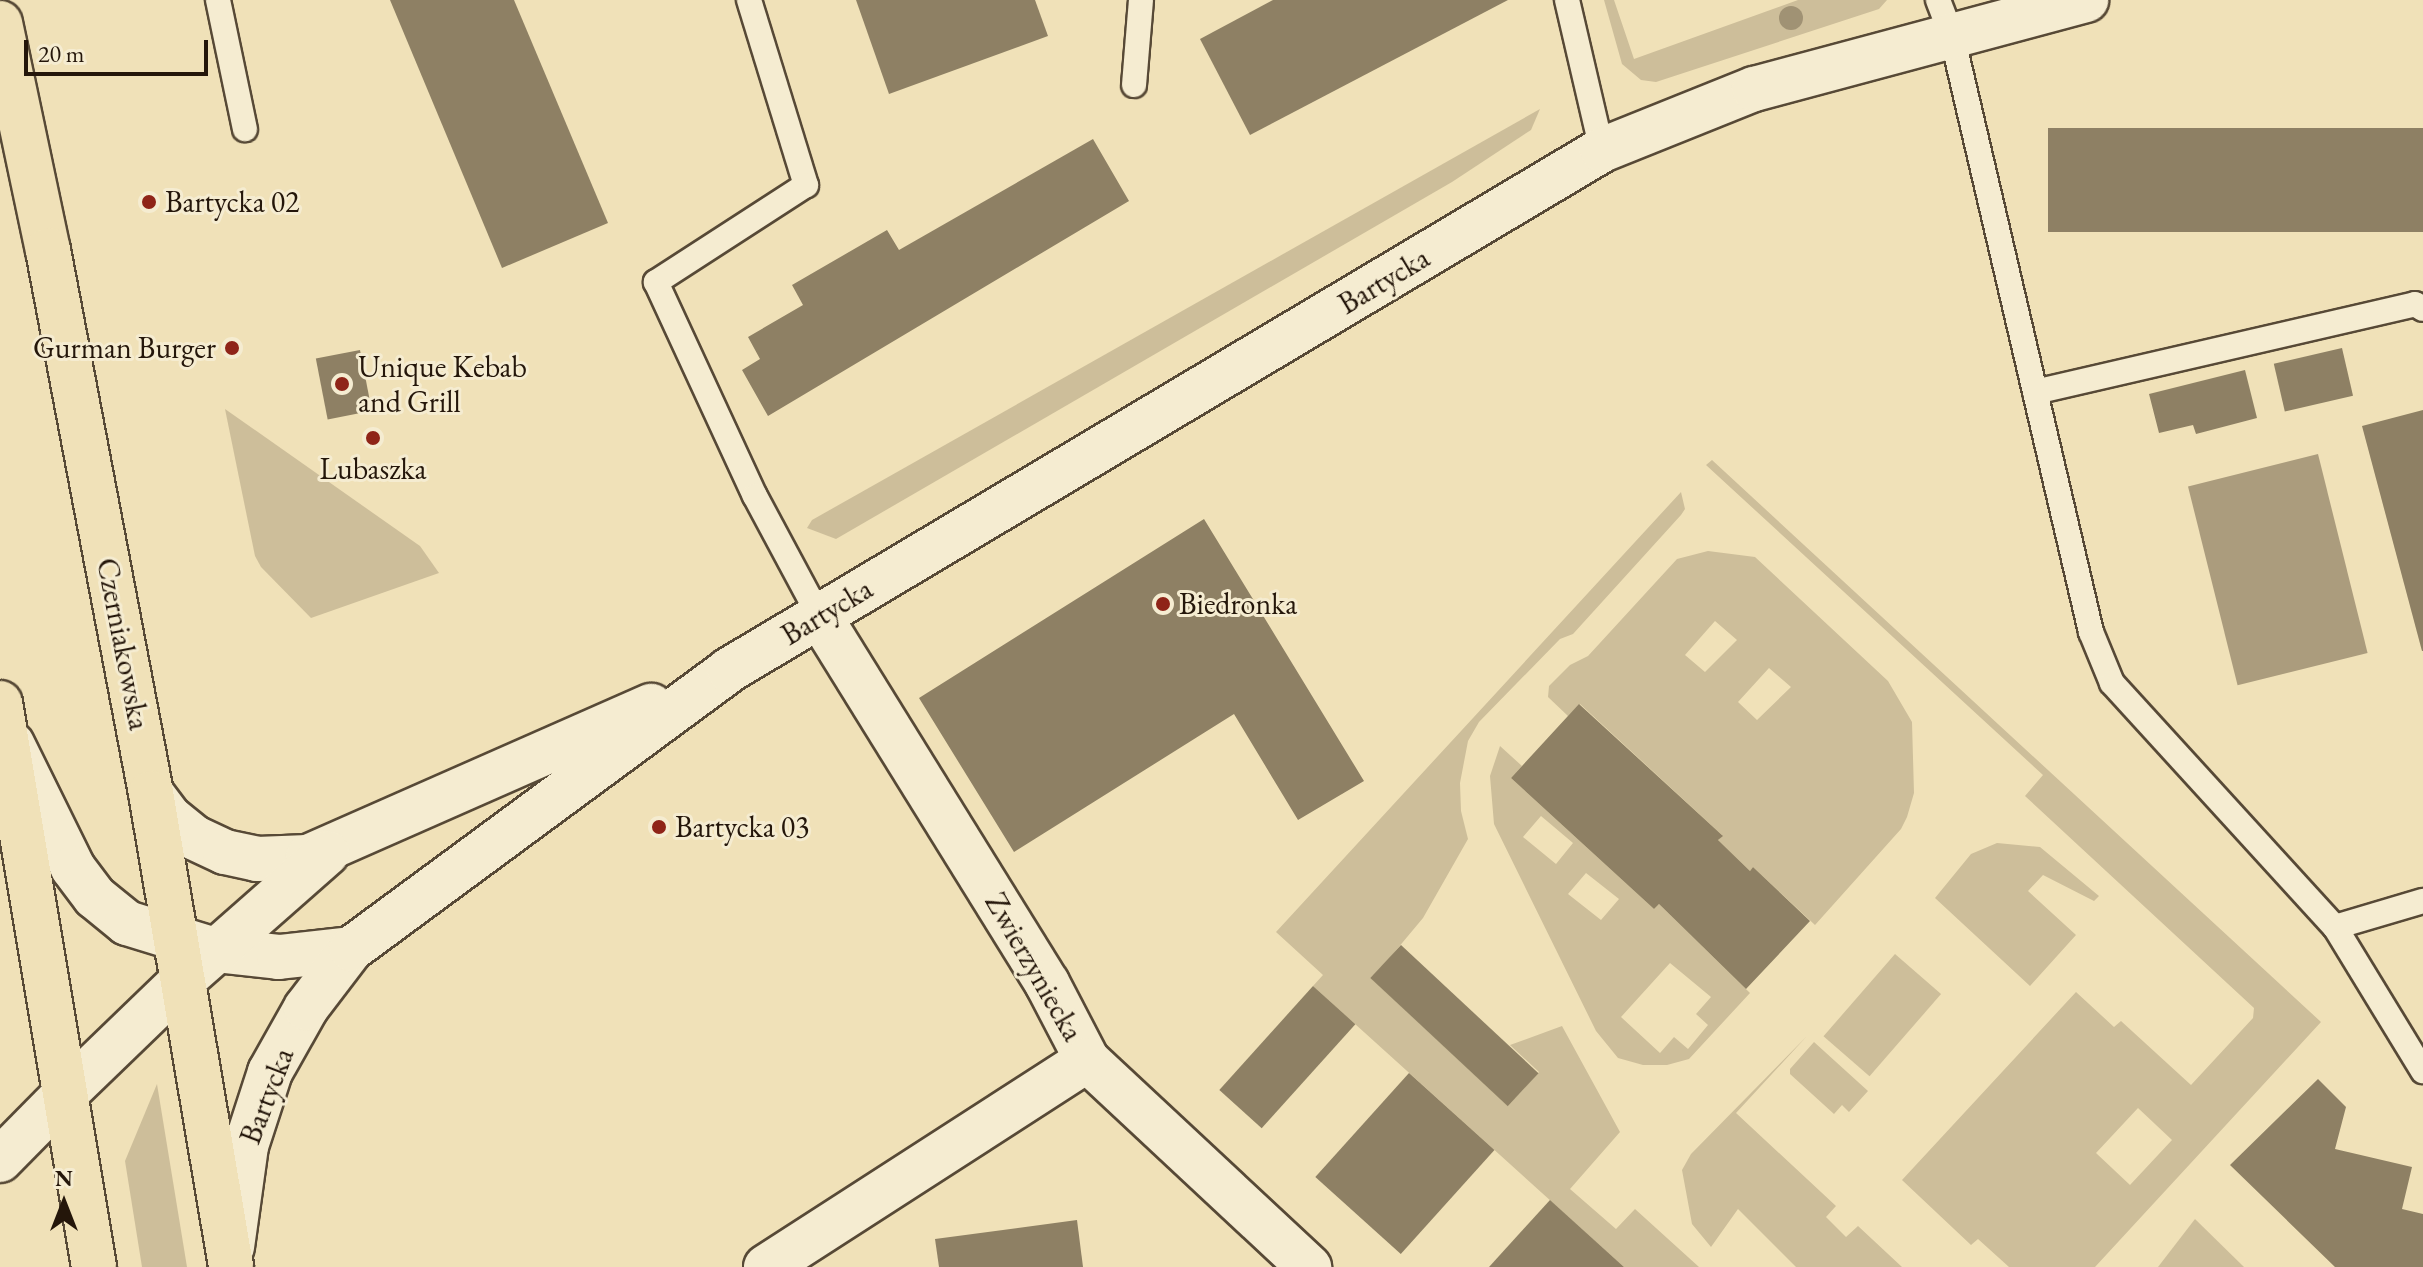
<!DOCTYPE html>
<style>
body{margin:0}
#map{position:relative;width:2423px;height:1267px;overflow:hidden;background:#f0e1b8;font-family:"EB Garamond",serif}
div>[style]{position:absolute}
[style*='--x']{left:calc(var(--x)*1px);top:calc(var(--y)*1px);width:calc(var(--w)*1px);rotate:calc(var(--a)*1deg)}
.green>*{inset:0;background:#cdbe9a;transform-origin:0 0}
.water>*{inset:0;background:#ab9c7d;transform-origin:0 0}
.building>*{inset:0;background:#8e8064;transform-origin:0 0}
.roads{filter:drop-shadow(2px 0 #574936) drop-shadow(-2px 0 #574936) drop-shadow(0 2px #574936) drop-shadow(0 -2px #574936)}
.lane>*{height:24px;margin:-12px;padding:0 12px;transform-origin:12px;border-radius:12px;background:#f5ecd1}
.street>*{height:44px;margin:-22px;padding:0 22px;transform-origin:22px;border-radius:22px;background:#f5ecd1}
.secondary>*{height:44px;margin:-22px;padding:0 22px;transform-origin:22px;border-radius:22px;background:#f5ecd1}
.primary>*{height:44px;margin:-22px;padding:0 22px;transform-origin:22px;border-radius:22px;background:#f0e1b8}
.trees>*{width:24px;height:24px;margin:-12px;border-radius:50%;background:#a09274}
.dots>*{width:22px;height:22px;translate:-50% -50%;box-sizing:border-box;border:4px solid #f5ecd1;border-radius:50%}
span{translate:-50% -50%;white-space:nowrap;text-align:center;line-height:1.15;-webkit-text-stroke:6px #f5ecd1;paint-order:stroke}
.poi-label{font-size:30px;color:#24160a}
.left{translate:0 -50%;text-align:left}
.right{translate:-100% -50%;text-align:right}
.street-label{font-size:30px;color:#24160a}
.north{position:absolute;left:24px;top:1163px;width:80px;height:80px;-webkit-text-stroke:6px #f5ecd1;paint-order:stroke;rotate:0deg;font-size:22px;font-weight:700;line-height:32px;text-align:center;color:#24160a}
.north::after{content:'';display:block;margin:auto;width:28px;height:36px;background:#24160a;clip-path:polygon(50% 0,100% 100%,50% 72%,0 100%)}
.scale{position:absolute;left:24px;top:40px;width:184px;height:36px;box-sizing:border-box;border:4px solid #24160a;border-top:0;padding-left:10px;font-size:24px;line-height:28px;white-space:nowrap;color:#24160a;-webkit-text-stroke:6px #f5ecd1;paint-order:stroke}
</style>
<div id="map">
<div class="green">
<i style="clip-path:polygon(1604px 0,1614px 0,1634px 59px,1798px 0,1887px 0,1879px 9px,1656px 82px,1641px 80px,1622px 64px)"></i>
<i style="clip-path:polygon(1540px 109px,1531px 130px,1452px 182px,836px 539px,807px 528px,812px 520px)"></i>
<i style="clip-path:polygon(225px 409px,420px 546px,439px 573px,311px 618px,261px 567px,255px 556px)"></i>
<i style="clip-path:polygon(evenodd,1712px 460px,2321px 1022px,2095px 1267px,2009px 1267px,1978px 1239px,1971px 1245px,1902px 1180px,2076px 992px,2114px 1027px,2121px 1021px,2191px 1085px,2253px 1018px,2254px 1008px,2025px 796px,2043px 775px,1706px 465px,1712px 460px,2138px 1108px,2172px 1140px,2130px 1185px,2096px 1153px,2138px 1108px)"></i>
<i style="clip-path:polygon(1681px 492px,1685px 509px,1681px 515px,1573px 634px,1560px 639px,1479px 722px,1468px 741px,1460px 783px,1461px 811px,1468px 839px,1423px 918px,1372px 979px,1508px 1106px,1539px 1072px,1510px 1045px,1562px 1026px,1620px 1132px,1570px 1189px,1616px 1229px,1635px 1209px,1699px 1267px,1624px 1267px,1313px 986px,1323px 975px,1276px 932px)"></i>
<i style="clip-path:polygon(evenodd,1708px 551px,1755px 557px,1888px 681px,1912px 722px,1914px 793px,1907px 817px,1901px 829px,1815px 925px,1753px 867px,1750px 871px,1718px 840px,1722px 835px,1580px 704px,1568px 716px,1548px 697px,1549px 686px,1570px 665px,1588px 656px,1677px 559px,1708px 551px,1715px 621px,1737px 640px,1705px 672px,1685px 655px,1715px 621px,1708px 551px,1769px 668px,1791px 687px,1757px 720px,1738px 702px,1769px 668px)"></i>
<i style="clip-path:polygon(evenodd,1500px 746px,1522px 766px,1511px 778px,1654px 909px,1659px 904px,1750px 993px,1689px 1059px,1667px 1065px,1643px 1065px,1618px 1058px,1596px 1031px,1494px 824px,1490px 776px,1500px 746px,1541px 816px,1573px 843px,1556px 864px,1523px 837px,1541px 816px,1500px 746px,1586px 873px,1619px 899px,1601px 920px,1568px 894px,1586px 873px,1500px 746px,1670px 963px,1711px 997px,1696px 1014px,1708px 1025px,1688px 1049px,1674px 1037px,1660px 1053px,1621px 1017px,1670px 963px)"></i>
<i style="clip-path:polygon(1997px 843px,2040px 847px,2099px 896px,2094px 901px,2043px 875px,2028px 891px,2076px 935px,2030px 986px,1935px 898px,1971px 854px)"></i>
<i style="left:1895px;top:954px;width:61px;height:109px;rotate:41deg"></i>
<i style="clip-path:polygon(1807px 1036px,1736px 1113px,1836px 1206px,1826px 1217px,1846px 1237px,1858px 1226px,1902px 1267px,1796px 1267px,1738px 1209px,1711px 1247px,1692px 1224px,1682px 1170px,1691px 1154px)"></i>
<i style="clip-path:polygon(1814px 1042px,1868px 1091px,1849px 1112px,1842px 1105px,1834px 1114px,1790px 1074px,1790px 1069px)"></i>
<i style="clip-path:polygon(157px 1084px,187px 1267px,142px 1267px,125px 1161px)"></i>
<i style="clip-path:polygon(2195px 1219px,2244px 1267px,2158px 1267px)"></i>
</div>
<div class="water">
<i style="left:2318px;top:454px;width:205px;height:134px;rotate:76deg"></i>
</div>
<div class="building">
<i style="clip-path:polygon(390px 0,514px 0,608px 223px,502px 268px)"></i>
<i style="clip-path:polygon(856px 0,1035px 0,1048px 36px,889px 94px)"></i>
<i style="clip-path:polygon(1273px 0,1508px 0,1250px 135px,1200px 39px)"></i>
<i style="left:2423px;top:128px;width:104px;height:375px;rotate:90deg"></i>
<i style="clip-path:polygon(1093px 139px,1129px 201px,768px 416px,742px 370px,760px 359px,748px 337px,803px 305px,792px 285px,887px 230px,899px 250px)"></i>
<i style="left:2342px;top:348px;width:49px;height:70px;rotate:77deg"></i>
<i style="left:360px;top:350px;width:62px;height:45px;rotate:79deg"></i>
<i style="clip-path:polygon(2245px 370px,2257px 418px,2196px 434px,2193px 425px,2159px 433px,2149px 394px)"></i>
<i style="clip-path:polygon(2423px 410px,2423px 651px,2422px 651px,2362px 426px)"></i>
<i style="clip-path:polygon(1204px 519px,1364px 781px,1298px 820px,1234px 714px,1014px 852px,919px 698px)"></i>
<i style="clip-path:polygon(1579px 704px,1723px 836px,1718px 840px,1750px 871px,1753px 867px,1810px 921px,1746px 989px,1659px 904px,1654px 909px,1511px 778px)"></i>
<i style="left:1401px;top:945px;width:188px;height:45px;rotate:43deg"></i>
<i style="left:1313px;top:986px;width:57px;height:140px;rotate:42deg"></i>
<i style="left:1409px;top:1073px;width:115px;height:140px;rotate:42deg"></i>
<i style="clip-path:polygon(2318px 1079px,2346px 1107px,2335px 1149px,2412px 1167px,2402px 1209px,2423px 1214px,2423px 1267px,2335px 1267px,2230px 1165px)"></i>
<i style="clip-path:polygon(1550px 1200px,1624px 1267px,1489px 1267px)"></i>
<i style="clip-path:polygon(1077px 1220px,1083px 1267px,939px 1267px,935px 1239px)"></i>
</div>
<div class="roads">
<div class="lane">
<i style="--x:218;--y:0;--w:132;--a:78.2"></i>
<i style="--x:749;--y:0;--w:194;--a:72.9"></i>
<i style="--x:806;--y:185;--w:179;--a:147.1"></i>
<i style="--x:656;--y:282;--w:236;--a:65.2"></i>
<i style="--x:755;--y:496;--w:137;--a:61.8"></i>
<i style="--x:1567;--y:0;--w:154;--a:76.9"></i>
<i style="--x:1938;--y:0;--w:39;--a:69"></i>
<i style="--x:1952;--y:36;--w:612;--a:76.87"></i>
<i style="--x:2091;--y:632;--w:55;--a:67.6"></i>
<i style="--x:2112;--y:683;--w:331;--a:47.6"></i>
<i style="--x:2335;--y:927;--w:169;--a:58.6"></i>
<i style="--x:1134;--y:85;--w:85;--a:-85.3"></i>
<i style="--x:2035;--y:392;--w:390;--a:-13"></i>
<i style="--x:2415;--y:304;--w:9;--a:32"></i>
<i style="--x:2335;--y:927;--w:92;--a:-16.5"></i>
</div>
<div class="street">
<i style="--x:820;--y:617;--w:431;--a:58.2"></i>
<i style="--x:1047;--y:983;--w:87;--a:62.5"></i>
<i style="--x:1087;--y:1060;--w:304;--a:43"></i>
<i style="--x:0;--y:1160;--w:94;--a:-45.4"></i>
<i style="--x:766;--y:1267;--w:382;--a:-32.8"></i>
</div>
<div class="secondary">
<i style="--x:12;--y:744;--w:138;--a:63.8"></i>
<i style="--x:73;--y:868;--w:36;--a:53"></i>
<i style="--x:95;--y:897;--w:41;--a:39.1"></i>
<i style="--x:127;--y:923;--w:92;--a:17.1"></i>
<i style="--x:215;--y:950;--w:64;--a:6.2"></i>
<i style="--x:279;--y:957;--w:72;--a:-6.3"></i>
<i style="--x:151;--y:793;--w:30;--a:53"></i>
<i style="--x:169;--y:817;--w:33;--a:39"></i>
<i style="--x:195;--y:838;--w:33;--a:25"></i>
<i style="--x:225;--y:852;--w:33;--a:12"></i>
<i style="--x:257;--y:859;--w:51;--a:-2.2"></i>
<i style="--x:308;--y:857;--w:375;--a:-23.8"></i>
<i style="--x:66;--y:1093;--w:163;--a:-44"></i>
<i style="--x:183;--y:980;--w:192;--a:-41.4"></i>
<i style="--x:232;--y:1247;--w:102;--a:-82.1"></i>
<i style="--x:246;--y:1146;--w:78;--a:-72"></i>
<i style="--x:270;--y:1072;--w:73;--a:-60.6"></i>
<i style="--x:306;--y:1008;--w:74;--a:-52.7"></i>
<i style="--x:351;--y:949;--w:470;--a:-36.4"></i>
<i style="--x:729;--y:670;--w:1016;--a:-30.78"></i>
<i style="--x:1602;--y:150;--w:164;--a:-21.9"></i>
<i style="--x:1754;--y:89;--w:344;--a:-15"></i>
</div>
<div class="primary">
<i style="--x:0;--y:23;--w:232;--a:78.1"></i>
<i style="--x:48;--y:250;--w:553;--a:79.26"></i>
<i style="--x:151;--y:793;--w:481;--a:80.4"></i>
<i style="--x:0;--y:703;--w:572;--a:80.54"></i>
</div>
</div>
<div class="trees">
<i style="left:1791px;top:18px"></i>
</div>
<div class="dots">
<i style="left:149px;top:202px;background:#8f2418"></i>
<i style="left:232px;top:348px;background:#8f2418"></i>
<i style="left:342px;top:384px;background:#8f2418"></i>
<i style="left:373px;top:438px;background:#8f2418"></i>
<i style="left:1163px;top:604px;background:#8f2418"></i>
<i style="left:659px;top:827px;background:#8f2418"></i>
</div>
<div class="poi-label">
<span class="left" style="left:165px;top:202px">Bartycka 02</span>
<span class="right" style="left:216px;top:348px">Gurman Burger</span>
<span class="left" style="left:358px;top:384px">Unique Kebab<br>and Grill</span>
<span style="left:373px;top:469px">Lubaszka</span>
<span class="left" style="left:1179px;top:604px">Biedronka</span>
<span class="left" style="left:675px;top:827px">Bartycka 03</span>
</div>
<div class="street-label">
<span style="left:1384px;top:281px;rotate:-31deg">Bartycka</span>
<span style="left:827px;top:612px;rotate:-31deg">Bartycka</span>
<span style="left:123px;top:644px;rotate:79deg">Czerniakowska</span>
<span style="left:1034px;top:967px;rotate:60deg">Zwierzyniecka</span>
<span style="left:267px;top:1096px;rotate:-69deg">Bartycka</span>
</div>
<div class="north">N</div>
<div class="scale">20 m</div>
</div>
